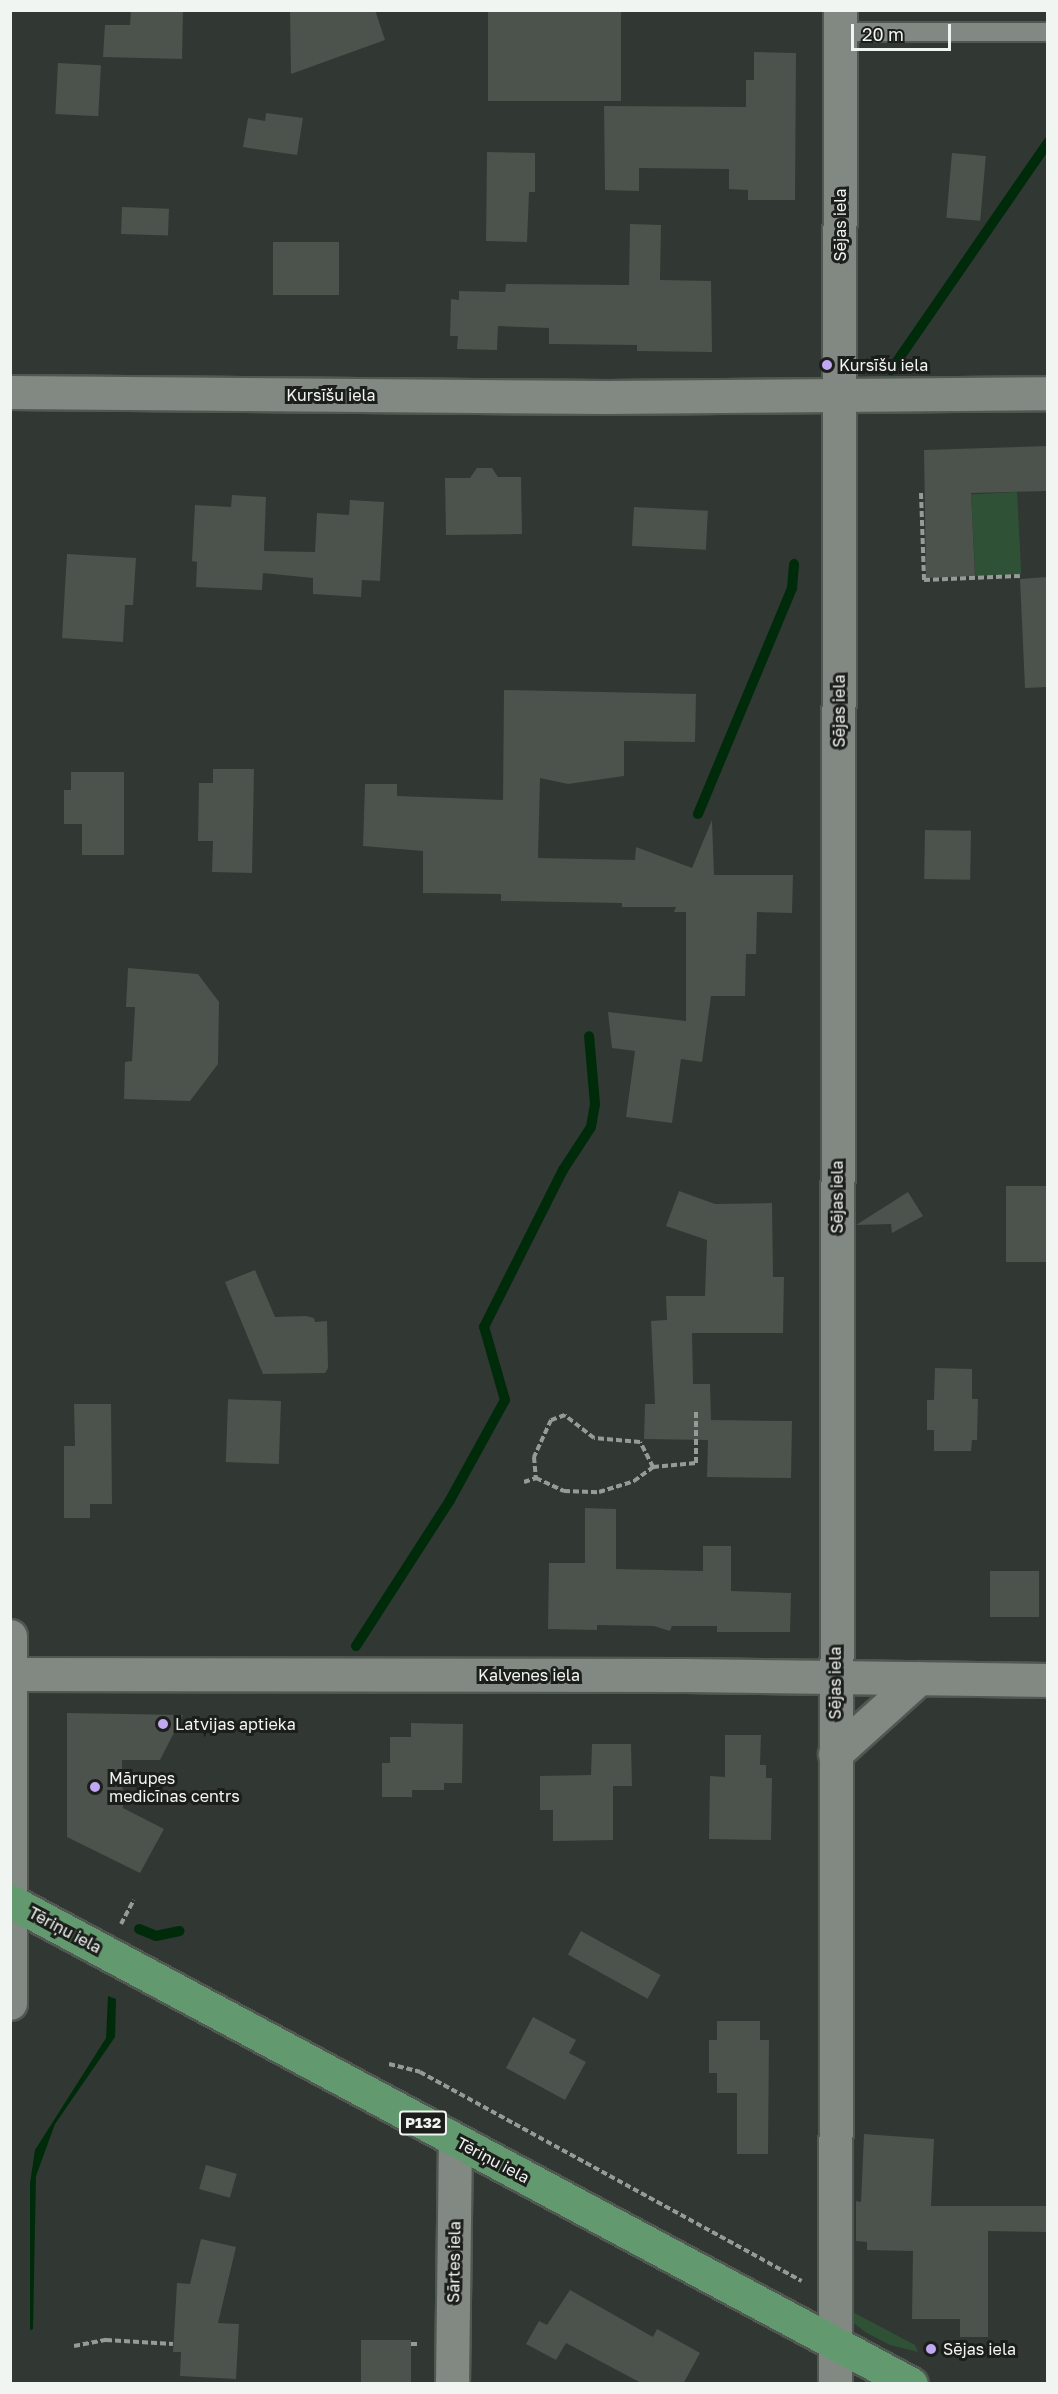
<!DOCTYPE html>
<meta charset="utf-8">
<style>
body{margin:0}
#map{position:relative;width:1058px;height:2394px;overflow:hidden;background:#313732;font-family:"Golos Text",sans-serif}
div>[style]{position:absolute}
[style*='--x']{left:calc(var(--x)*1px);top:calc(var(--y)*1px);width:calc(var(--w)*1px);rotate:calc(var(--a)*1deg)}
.green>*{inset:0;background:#2f5236;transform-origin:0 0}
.water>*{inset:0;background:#002b0b}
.stream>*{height:10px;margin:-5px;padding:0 5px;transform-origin:5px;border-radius:5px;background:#002b0b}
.building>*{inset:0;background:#4c524c;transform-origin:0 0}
.path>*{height:4px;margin-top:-2px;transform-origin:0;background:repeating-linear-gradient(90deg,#969b97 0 6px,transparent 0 9px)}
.roads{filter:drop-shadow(2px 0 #515751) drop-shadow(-2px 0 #515751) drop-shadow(0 2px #515751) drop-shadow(0 -2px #515751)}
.service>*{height:18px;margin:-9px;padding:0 9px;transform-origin:9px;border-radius:9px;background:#818982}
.minor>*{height:33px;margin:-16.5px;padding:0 16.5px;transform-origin:16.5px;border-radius:16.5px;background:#818982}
.primary>*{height:33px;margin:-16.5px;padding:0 16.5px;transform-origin:16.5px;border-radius:16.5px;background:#63996f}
.dots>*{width:16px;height:16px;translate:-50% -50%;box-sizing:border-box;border:3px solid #1b1e1b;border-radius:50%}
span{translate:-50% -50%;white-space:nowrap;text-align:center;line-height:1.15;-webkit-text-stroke:6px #1b1e1b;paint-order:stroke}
.shield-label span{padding:2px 4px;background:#1b1e1b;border:2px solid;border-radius:4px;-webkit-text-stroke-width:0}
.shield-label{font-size:15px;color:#f1f5f2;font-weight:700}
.street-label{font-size:16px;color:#f1f5f2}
.poi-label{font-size:16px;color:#f1f5f2}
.left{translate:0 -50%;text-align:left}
.frame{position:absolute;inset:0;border:12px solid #f1f5f2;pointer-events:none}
.scale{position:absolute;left:851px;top:24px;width:100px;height:27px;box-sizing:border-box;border:3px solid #f1f5f2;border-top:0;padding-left:8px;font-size:18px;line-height:21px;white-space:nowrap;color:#f1f5f2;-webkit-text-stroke:4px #1b1e1b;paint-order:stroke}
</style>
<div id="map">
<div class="green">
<i style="left:1017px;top:492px;width:82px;height:46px;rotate:87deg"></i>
<i style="clip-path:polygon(847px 2309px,915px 2345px,918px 2352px,890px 2345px,865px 2332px,848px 2318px)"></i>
</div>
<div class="water">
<i style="clip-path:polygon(108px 1996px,116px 1999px,115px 2037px,55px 2124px,36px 2176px,33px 2329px,30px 2330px,30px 2183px,35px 2150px,106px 2038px)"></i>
</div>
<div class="stream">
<i style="--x:891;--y:370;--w:277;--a:-55.4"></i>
<i style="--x:698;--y:814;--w:245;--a:-67.4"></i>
<i style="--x:792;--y:588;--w:24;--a:-85"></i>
<i style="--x:356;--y:1646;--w:174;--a:-57.2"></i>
<i style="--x:450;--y:1500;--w:114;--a:-61.2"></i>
<i style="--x:505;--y:1400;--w:76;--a:-106"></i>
<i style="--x:484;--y:1327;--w:176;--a:-63.3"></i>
<i style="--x:563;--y:1170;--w:51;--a:-56.9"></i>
<i style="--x:591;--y:1127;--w:23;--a:-80"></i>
<i style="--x:595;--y:1104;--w:68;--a:-95"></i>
<i style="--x:139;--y:1929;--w:18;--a:22"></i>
<i style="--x:156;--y:1936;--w:24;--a:-12"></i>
</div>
<div class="building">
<i style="clip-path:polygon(131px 10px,183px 10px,182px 59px,103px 57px,105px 25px,130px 25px)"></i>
<i style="clip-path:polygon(290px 10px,375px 10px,385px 40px,291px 74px)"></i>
<i style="left:488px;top:10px;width:133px;height:91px"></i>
<i style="clip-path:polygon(754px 52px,796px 53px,795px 200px,748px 200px,748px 190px,729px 189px,729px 169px,639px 168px,639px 191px,605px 190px,604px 106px,746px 107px,746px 80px,754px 80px)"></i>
<i style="left:58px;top:63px;width:43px;height:51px;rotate:3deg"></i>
<i style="clip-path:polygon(266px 113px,303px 118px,297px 155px,243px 147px,248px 118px,265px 121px)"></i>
<i style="clip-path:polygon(487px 152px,535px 153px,535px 192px,529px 192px,527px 242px,486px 241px)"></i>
<i style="left:952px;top:153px;width:34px;height:65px;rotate:5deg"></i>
<i style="left:122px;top:207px;width:47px;height:27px;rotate:2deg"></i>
<i style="clip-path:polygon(630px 224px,661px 225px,660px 280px,711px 281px,712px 352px,637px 351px,637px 345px,549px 344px,549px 328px,498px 326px,497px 350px,457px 349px,458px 336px,450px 336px,451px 299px,459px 300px,459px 291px,505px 292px,506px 284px,629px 285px)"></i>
<i style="left:273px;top:242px;width:66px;height:53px"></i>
<i style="clip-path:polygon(1047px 446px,1047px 491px,971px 493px,975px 576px,926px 578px,924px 450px)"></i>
<i style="clip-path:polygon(477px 468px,492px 468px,498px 477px,521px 477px,522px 534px,446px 535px,445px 478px,470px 478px)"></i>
<i style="clip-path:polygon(232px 495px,266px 497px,264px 551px,315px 552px,317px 513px,349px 515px,350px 500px,384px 502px,380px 581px,362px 580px,361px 597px,313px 594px,313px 578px,263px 573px,262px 590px,196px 587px,197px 562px,192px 561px,195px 505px,231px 507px)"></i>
<i style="left:634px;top:507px;width:74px;height:39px;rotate:3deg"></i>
<i style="clip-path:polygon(67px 554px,136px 558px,133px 605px,125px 605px,123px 642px,62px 638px)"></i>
<i style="clip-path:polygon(1047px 577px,1047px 687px,1025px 688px,1020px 579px)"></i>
<i style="clip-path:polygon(504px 690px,696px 694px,695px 742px,624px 741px,624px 776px,568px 784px,540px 778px,538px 858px,635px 860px,636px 847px,692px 868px,712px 820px,714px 875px,793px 875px,792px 913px,757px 912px,756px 954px,746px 954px,745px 996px,711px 996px,702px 1062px,681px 1059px,672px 1123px,626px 1117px,635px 1051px,612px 1048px,608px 1012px,686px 1021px,686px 912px,674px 912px,676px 907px,622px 907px,622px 903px,501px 901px,501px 894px,423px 893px,423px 851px,363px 846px,365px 784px,397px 784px,397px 796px,503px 800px)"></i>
<i style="clip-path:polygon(213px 769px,254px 769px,252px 873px,212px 872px,213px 841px,198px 841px,199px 783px,213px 783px)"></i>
<i style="clip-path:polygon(71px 772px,124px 772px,124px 855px,82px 855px,82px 824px,64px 824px,64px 790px,71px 790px)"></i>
<i style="left:925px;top:830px;width:46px;height:49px;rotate:1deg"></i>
<i style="clip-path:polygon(128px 968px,198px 974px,219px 1002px,218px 1064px,190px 1101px,124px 1099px,125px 1062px,132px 1061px,135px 1007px,126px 1007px)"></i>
<i style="left:1047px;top:1186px;width:76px;height:41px;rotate:90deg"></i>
<i style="clip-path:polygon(679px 1191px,715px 1204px,772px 1203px,773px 1277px,784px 1277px,783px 1333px,692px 1333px,693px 1384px,710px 1384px,711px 1420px,792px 1421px,791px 1478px,707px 1477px,708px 1440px,644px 1439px,645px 1404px,655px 1404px,651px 1321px,667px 1320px,666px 1296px,705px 1296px,707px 1240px,666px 1226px)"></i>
<i style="clip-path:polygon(908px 1192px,923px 1216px,892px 1233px,891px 1224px,856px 1225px)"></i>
<i style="clip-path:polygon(255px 1270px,275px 1317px,306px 1316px,314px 1318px,315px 1322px,327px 1321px,328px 1368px,325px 1373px,263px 1374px,225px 1282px)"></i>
<i style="clip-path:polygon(935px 1368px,972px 1369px,972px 1399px,978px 1399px,977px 1440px,972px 1440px,971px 1451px,934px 1451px,934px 1430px,927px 1430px,927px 1400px,934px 1400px)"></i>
<i style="left:281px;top:1401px;width:63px;height:53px;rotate:92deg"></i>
<i style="clip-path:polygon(74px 1404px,111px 1404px,112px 1504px,90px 1504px,90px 1518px,64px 1518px,64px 1446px,75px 1446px)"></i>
<i style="clip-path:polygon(585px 1508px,616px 1509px,616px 1569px,703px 1571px,703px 1546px,731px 1546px,731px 1591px,791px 1593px,790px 1632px,717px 1632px,717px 1626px,672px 1626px,670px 1631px,654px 1626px,597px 1625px,597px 1630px,548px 1629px,549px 1563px,585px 1563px)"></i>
<i style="left:990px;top:1571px;width:49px;height:46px"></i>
<i style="clip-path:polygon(67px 1713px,183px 1715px,160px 1760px,122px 1760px,123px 1808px,164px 1829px,140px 1873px,67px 1837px)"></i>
<i style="clip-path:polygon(411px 1723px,463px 1724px,462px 1783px,444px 1783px,444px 1790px,412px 1790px,412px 1797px,382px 1797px,382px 1763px,390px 1763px,390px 1737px,411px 1737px)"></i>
<i style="clip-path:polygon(725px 1735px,761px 1735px,760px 1765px,766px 1765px,766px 1778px,772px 1778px,771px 1840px,709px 1839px,710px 1776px,725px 1777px)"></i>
<i style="clip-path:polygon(592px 1744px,631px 1744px,632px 1786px,613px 1786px,613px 1840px,553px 1841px,553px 1810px,540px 1810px,540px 1776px,591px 1775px)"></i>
<i style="left:581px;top:1931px;width:91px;height:27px;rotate:29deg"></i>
<i style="clip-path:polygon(533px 2017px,576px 2040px,569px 2053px,586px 2062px,565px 2100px,506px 2068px)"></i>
<i style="clip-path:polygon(717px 2021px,760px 2021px,760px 2040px,769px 2040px,768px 2154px,737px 2154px,737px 2093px,717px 2093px,717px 2073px,709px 2073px,709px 2040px,717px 2040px)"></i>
<i style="clip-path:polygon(864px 2134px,934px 2139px,931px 2206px,1047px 2206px,1047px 2232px,988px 2231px,988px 2337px,960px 2337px,960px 2319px,912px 2319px,913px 2251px,867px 2250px,867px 2242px,856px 2241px,856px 2201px,861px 2202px)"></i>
<i style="left:206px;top:2165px;width:32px;height:25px;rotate:16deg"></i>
<i style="clip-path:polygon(201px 2239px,236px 2247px,218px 2323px,239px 2324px,236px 2379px,180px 2376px,181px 2352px,173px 2352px,177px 2283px,190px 2284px)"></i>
<i style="clip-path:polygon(570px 2290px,653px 2337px,657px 2329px,700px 2353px,683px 2384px,643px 2384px,566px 2343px,556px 2360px,526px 2344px,539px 2321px,547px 2325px)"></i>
<i style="left:361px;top:2340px;width:50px;height:44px"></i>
</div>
<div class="path">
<i style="--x:921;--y:493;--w:87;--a:88"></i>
<i style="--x:924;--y:580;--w:96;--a:-2.4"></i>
<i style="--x:653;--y:1467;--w:28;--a:-117"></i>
<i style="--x:640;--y:1442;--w:46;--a:-175"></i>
<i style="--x:594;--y:1438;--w:37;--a:-142"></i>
<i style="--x:565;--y:1415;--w:15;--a:160"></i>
<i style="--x:551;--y:1420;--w:41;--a:114.7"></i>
<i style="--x:534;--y:1457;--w:21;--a:85"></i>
<i style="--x:536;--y:1478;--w:31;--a:25"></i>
<i style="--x:564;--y:1491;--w:35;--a:2"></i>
<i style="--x:599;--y:1492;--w:37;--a:-17"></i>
<i style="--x:634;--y:1481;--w:24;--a:-36"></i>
<i style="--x:653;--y:1467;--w:43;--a:-5.3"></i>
<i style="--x:696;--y:1463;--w:51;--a:-90"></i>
<i style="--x:524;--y:1482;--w:13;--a:-18"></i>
<i style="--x:121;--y:1924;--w:27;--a:-62"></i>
<i style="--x:389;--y:2064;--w:32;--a:14"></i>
<i style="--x:420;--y:2072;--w:435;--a:28.7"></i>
<i style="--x:411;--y:2344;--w:8;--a:0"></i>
<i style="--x:74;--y:2346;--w:33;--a:-11"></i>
<i style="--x:106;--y:2340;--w:67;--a:3.4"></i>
</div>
<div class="roads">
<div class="service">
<i style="--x:840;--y:32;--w:208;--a:0"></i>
</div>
<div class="minor">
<i style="--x:10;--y:392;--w:596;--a:0.48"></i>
<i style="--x:606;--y:397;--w:442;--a:-0.5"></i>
<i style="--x:10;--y:1636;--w:367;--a:90"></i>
<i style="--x:11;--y:1674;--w:675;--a:0.08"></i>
<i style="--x:686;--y:1675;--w:362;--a:0.8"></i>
<i style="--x:835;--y:1754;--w:113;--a:-42.1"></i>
<i style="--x:452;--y:2384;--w:244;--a:-89.3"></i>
<i style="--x:835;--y:2384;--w:2374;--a:-89.88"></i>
</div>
<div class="primary">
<i style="--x:10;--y:1901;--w:1022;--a:28.19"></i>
</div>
</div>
<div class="dots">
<i style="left:827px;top:365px;background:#c1a8f3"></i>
<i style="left:163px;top:1724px;background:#c1a8f3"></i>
<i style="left:95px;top:1787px;background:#c1a8f3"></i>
<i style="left:931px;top:2349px;background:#c1a8f3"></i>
</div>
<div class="shield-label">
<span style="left:423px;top:2123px">P132</span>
</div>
<div class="street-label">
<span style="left:840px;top:225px;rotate:-90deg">Sējas iela</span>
<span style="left:331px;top:395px">Kursīšu iela</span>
<span style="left:839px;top:711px;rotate:-90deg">Sējas iela</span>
<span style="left:837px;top:1197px;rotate:-90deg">Sējas iela</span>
<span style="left:529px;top:1675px">Kalvenes iela</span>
<span style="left:835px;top:1683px;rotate:-90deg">Sējas iela</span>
<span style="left:65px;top:1930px;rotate:28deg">Tēriņu iela</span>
<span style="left:493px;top:2160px;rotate:28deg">Tēriņu iela</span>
<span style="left:454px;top:2262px;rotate:-89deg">Sārtes iela</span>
</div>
<div class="poi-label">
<span class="left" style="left:839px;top:365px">Kursīšu iela</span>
<span class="left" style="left:175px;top:1724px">Latvijas aptieka</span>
<span class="left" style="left:109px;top:1787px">Mārupes<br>medicīnas centrs</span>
<span class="left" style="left:943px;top:2349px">Sējas iela</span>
</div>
<div class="frame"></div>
<div class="scale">20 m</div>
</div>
